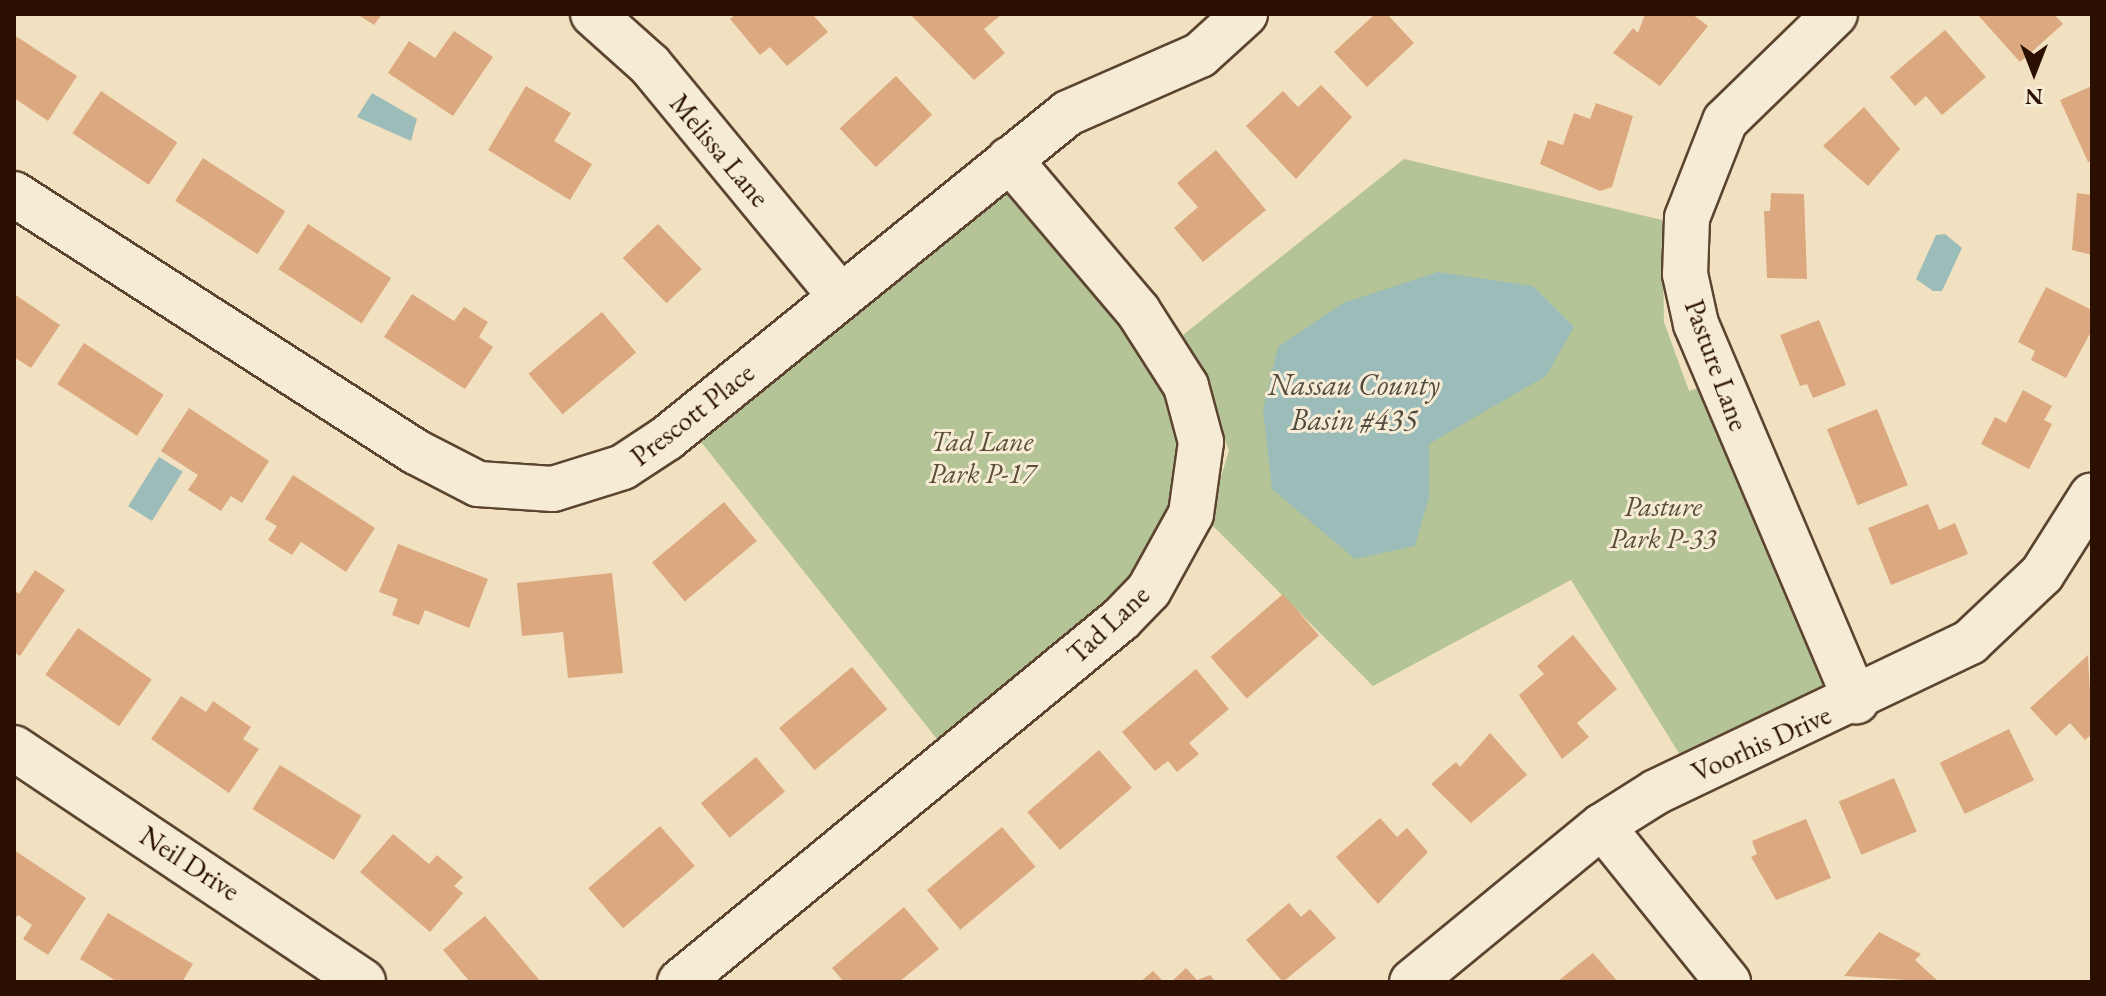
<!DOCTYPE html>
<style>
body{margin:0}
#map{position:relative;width:2106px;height:996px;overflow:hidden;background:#f1e1c0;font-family:"EB Garamond",serif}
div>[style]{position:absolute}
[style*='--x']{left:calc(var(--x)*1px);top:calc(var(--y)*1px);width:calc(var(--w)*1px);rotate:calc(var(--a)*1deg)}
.green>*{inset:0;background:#b4c497}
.water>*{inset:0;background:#9bbcb8;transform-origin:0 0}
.building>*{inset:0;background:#dba880;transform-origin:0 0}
.roads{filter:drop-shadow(2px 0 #5c4430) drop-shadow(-2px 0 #5c4430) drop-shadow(0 2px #5c4430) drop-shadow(0 -2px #5c4430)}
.minor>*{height:44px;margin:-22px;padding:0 22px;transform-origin:22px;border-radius:22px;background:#f6ecd6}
span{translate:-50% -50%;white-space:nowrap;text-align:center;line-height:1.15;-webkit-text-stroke:6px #f6ecd6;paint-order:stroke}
.street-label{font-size:28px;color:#2b0f00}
.park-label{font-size:28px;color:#5b4e35;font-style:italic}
.water-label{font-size:30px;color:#524c40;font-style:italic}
.frame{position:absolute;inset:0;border:16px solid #2b0f00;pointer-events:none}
.north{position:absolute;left:1994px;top:32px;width:80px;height:80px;-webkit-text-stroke:6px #f6ecd6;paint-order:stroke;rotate:180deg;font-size:22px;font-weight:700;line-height:32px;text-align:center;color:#2b0f00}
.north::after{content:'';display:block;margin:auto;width:28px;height:36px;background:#2b0f00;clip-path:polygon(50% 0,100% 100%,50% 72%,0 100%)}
</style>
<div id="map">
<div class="green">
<i style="clip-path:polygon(1009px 159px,1186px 386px,1172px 555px,952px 758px,686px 423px)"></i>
<i style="clip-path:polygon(1404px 159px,1662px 220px,1664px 322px,1689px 391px,1720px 382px,1856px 701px,1692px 774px,1571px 580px,1373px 686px,1208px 521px,1229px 450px,1183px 335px)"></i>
</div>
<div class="water">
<i style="clip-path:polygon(372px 93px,417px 119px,411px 141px,357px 117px)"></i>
<i style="clip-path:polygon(1945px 234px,1962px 248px,1942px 291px,1933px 291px,1916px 279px,1936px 235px)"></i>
<i style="clip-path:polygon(1438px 272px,1533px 286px,1574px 327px,1546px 376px,1429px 444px,1429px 497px,1415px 546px,1355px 559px,1272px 489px,1263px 410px,1278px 347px,1343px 303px)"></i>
<i style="left:159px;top:457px;width:28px;height:58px;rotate:32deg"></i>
</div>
<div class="building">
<i style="clip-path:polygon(357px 14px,382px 14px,374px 25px)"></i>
<i style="clip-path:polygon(736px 14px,813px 15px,828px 32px,787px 66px,770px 47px,760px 55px,730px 19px)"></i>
<i style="clip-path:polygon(910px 14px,1002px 14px,984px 29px,1005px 53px,974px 80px)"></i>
<i style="clip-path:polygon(1375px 14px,1387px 14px,1414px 43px,1367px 87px,1334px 52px)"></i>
<i style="clip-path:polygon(1645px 14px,1692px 14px,1708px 26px,1660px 86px,1613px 53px,1633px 28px,1638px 33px)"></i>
<i style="clip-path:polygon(1977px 14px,2054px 14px,2063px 24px,2020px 62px)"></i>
<i style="clip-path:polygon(1945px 30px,1986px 77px,1942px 115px,1926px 96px,1915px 106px,1890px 77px)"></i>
<i style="clip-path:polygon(454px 31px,493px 57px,453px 116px,388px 73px,409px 41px,435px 58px)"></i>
<i style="clip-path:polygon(14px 35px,77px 76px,48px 121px,14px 98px)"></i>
<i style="left:896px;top:76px;width:53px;height:77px;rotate:47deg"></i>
<i style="clip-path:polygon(1321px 85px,1352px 117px,1296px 179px,1246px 126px,1283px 91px,1298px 107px)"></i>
<i style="clip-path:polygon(526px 86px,571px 113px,554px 141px,592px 164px,570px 200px,488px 150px)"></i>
<i style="clip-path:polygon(2092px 86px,2092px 160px,2088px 162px,2060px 100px)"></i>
<i style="left:101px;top:91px;width:92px;height:51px;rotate:34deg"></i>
<i style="clip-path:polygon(1596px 103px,1633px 116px,1612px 187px,1600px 191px,1540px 164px,1548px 140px,1563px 145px,1574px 113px,1590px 119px)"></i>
<i style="clip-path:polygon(1864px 107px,1900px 149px,1868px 186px,1823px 146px)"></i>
<i style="clip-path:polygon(1216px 150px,1266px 210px,1203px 262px,1174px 228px,1198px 207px,1177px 183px)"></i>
<i style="left:203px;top:158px;width:98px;height:51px;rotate:33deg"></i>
<i style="clip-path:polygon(1771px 193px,1804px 194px,1807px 279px,1767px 278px,1764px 211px,1770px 211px)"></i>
<i style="clip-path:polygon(2077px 193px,2092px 195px,2092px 255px,2072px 250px)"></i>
<i style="left:308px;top:224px;width:99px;height:54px;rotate:33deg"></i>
<i style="left:658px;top:224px;width:63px;height:49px;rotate:46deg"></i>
<i style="clip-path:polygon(2046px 287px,2092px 310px,2092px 330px,2066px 378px,2031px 360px,2035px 351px,2018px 342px)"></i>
<i style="clip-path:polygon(14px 294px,60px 325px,31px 368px,14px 357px)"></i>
<i style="clip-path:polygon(412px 294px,454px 321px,464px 307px,488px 322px,479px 337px,493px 347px,465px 389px,384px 337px)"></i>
<i style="left:602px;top:312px;width:53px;height:96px;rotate:50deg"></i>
<i style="clip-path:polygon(1819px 320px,1846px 385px,1813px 398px,1807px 384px,1800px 386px,1780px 335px)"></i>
<i style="left:84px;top:343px;width:95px;height:49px;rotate:33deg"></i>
<i style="clip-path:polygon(2023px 390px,2052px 406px,2044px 420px,2052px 424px,2029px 469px,1981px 444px,1995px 417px,2006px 423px)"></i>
<i style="clip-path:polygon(189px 408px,269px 461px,242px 503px,231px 496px,221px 511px,188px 490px,198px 475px,161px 451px)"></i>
<i style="left:1877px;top:409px;width:82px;height:54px;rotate:68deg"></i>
<i style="clip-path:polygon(293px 475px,375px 528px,346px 572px,301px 542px,292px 555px,268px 540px,277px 526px,265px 519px)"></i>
<i style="left:724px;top:502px;width:51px;height:94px;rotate:50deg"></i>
<i style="clip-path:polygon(1928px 504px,1939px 530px,1955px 523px,1968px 554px,1891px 585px,1868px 528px)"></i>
<i style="clip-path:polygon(398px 544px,488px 579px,469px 628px,425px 610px,419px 625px,392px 615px,398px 599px,379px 592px)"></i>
<i style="clip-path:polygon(35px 570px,65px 590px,20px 656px,14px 652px,14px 590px,19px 594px)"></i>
<i style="clip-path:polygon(612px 573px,623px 673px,568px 678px,563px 632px,522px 636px,517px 583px)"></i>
<i style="left:1283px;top:594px;width:55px;height:96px;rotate:49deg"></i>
<i style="left:78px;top:628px;width:90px;height:57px;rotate:35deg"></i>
<i style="clip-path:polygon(1573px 635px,1617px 689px,1577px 723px,1589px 737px,1562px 759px,1519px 695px,1544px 674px,1537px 666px)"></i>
<i style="clip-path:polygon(2088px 655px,2092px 734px,2085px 740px,2070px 723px,2056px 736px,2030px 708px)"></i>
<i style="left:852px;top:667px;width:55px;height:95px;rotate:50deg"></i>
<i style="clip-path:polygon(1196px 669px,1229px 709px,1189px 743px,1199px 754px,1177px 772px,1168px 761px,1155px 771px,1122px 732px)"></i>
<i style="clip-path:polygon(181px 696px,206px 712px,213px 701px,251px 727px,243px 739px,259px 749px,229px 793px,151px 739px)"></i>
<i style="left:2009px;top:729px;width:57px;height:77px;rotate:64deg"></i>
<i style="clip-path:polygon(1490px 733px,1527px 775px,1471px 823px,1431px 784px,1456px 762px,1460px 767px)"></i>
<i style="left:1099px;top:750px;width:50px;height:95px;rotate:49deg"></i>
<i style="left:756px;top:757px;width:45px;height:72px;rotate:50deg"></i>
<i style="left:280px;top:765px;width:96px;height:52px;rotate:32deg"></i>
<i style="left:1894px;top:778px;width:58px;height:60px;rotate:67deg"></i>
<i style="clip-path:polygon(1380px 818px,1397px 837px,1407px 828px,1428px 852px,1378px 904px,1336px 857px)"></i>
<i style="clip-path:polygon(1806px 819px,1831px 878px,1776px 900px,1751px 857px,1757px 854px,1752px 841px)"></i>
<i style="left:660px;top:826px;width:53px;height:95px;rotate:49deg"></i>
<i style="left:1002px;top:827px;width:52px;height:98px;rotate:50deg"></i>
<i style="clip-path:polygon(393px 834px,429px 864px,437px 855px,463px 877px,454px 886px,463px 893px,430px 932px,360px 872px)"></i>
<i style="clip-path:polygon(14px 850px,86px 898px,48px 955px,23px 939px,32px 925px,18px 915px,14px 920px)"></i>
<i style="clip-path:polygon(1289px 903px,1301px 917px,1310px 909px,1336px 938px,1283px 982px,1246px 940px)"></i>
<i style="clip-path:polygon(904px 907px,939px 949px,899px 982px,844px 982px,832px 968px)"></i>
<i style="clip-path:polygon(108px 913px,193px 964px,182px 982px,118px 982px,80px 959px)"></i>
<i style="clip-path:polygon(485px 916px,541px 982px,470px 982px,443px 950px)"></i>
<i style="clip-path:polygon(1879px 932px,1921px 954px,1915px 960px,1939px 982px,1844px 976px)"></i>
<i style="clip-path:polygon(1593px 953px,1618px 982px,1551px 982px,1558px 981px)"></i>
<i style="clip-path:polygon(1186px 968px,1197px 980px,1210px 975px,1216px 982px,1171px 982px)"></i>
<i style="clip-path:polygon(1153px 971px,1164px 982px,1140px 982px)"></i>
</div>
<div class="roads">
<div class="minor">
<i style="--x:593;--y:14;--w:76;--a:41.8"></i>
<i style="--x:650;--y:65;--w:297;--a:50.5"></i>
<i style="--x:1835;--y:14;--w:153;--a:135.8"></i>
<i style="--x:1725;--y:121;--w:104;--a:111.4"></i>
<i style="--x:1687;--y:218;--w:56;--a:92"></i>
<i style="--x:1685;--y:274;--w:51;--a:77.6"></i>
<i style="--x:1696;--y:324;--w:410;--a:67"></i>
<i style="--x:14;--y:194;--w:478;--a:32.7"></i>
<i style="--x:416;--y:452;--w:70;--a:27.3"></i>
<i style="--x:478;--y:484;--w:75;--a:3.8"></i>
<i style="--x:553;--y:489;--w:73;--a:-17.4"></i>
<i style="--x:623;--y:467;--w:53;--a:-33.4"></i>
<i style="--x:667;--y:438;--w:516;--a:-39.02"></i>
<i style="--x:1068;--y:113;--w:144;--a:-23.7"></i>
<i style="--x:1200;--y:55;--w:61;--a:-42.3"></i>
<i style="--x:14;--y:748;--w:420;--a:33.8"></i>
<i style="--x:1602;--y:826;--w:201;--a:51.1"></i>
<i style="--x:680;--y:982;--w:571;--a:-39.46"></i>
<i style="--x:1121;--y:619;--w:40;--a:-46"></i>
<i style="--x:1149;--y:590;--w:87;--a:-61.1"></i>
<i style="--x:1191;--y:514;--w:73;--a:-82.1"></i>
<i style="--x:1201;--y:442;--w:58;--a:-105"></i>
<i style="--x:1186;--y:386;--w:89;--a:-122.6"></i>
<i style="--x:1138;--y:311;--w:199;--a:-130.3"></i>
<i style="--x:1412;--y:982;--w:246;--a:-39.4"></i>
<i style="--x:1602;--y:826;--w:64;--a:-32.2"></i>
<i style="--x:1656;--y:792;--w:348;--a:-25.5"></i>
<i style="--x:1970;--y:642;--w:99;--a:-43.4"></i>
<i style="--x:2042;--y:574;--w:93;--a:-57.7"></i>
</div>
</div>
<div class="street-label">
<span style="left:720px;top:150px;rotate:50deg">Melissa Lane</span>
<span style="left:1717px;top:365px;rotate:70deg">Pasture Lane</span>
<span style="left:692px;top:414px;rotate:-38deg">Prescott Place</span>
<span style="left:1108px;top:624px;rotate:-43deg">Tad Lane</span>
<span style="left:1761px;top:743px;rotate:-24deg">Voorhis Drive</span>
<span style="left:190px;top:863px;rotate:33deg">Neil Drive</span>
</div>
<div class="park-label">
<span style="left:982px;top:457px">Tad Lane<br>Park P-17</span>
<span style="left:1663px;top:522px">Pasture<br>Park P-33</span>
</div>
<div class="water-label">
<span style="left:1354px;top:402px">Nassau County<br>Basin #435</span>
</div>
<div class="frame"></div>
<div class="north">N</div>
</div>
